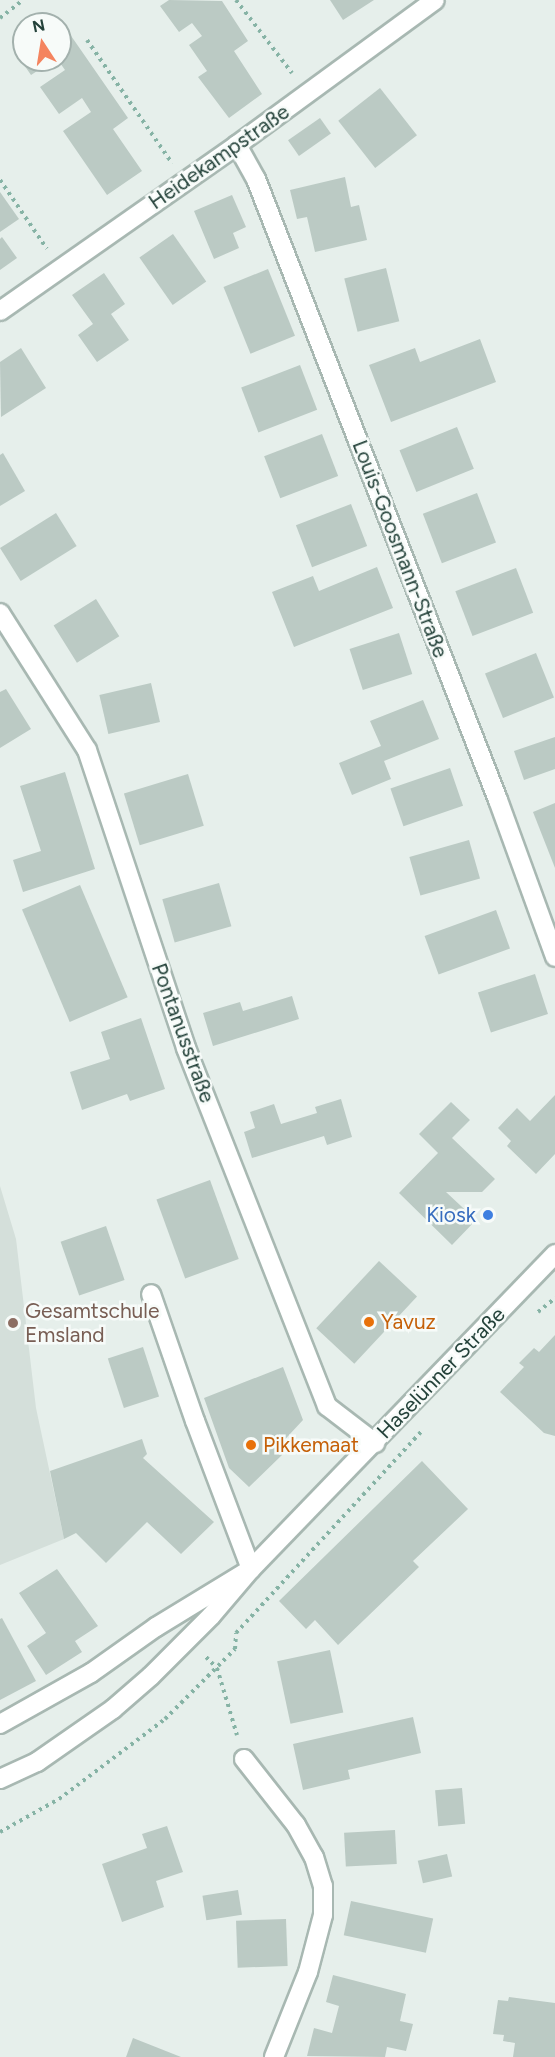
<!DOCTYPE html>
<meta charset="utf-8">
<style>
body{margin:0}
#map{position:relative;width:555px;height:2057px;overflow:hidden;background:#e6efeb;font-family:Figtree,sans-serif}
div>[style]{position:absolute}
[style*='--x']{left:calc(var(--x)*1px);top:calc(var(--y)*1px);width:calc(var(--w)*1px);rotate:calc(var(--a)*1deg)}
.built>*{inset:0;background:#d4dfda}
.building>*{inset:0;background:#bbcac4;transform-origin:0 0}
.path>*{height:4px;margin-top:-2px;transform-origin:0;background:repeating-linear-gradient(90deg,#86b3a5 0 3px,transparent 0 7.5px)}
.roads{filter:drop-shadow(2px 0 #a8b8b2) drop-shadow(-2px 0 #a8b8b2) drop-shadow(0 2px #a8b8b2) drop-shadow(0 -2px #a8b8b2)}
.minor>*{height:18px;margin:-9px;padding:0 9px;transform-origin:9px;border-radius:9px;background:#fff}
.dots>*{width:16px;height:16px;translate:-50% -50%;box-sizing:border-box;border:3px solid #f7fbf9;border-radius:50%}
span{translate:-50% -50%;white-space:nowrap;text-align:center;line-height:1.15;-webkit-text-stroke:5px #f7fbf9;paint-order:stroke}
.street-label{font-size:21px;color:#24423a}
.shop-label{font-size:21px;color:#366cbe}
.right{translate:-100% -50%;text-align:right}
.education-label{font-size:21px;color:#785e54}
.left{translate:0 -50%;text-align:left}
.food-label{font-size:21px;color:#c56008}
.north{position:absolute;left:12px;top:12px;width:60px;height:60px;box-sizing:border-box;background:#f7fbf9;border:2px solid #a3b1ad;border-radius:50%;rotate:348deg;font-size:16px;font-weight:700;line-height:24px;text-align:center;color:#24423a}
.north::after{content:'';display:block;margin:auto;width:21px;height:27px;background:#f4845f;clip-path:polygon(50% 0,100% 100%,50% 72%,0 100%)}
</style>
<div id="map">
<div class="built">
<i style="clip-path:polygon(0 1186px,16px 1239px,36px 1408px,64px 1539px,0 1565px)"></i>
</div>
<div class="building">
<i style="clip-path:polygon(169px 0,222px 1px,248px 41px,234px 51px,262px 94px,229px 118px,198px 77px,207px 71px,189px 45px,202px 36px,192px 23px,179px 32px,160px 6px)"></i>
<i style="clip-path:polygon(330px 0,374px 0,343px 20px)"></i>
<i style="clip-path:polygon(58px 17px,128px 118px,113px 129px,142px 171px,107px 195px,63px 131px,91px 112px,82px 98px,59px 114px,40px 87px,65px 70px,58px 60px,60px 60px,60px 24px,48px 24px)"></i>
<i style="clip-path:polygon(24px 41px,24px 60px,54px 60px,31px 75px,13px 49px)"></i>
<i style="left:380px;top:88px;width:60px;height:53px;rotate:52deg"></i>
<i style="left:320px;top:118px;width:19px;height:39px;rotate:55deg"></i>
<i style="clip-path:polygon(345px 177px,351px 207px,359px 205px,367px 240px,315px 252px,307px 217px,297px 219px,290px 190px)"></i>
<i style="clip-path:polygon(0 192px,19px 219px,0 232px)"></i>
<i style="clip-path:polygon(232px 195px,246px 227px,233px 233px,239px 248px,214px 259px,194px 211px)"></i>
<i style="left:173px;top:234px;width:58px;height:41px;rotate:55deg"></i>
<i style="clip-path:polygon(2px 237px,17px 258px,0 270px,0 239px)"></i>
<i style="left:386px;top:268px;width:55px;height:43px;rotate:76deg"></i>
<i style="left:268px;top:269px;width:72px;height:48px;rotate:68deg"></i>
<i style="clip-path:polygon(104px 273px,125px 304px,111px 314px,129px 340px,97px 362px,78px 335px,93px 324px,72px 295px)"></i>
<i style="clip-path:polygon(480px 339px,496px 382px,391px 422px,369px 365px,415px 348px,420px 362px)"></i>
<i style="clip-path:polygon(21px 348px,46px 388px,1px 417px,0 362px)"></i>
<i style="left:300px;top:365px;width:48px;height:63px;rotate:69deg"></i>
<i style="left:457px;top:427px;width:45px;height:62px;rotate:68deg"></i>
<i style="left:322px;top:434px;width:45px;height:62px;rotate:69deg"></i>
<i style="clip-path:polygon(3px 453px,25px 491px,0 506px,0 455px)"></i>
<i style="left:477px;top:493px;width:53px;height:58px;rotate:69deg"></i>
<i style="left:351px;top:504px;width:45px;height:59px;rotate:69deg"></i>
<i style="left:56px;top:513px;width:39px;height:66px;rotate:58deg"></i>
<i style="clip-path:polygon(377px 567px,393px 608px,294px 647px,272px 592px,313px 576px,319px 591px)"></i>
<i style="left:516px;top:568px;width:48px;height:65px;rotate:69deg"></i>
<i style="left:96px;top:599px;width:44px;height:50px;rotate:58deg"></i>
<i style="left:399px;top:633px;width:43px;height:52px;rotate:72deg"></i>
<i style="left:536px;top:653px;width:48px;height:55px;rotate:68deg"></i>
<i style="left:151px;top:683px;width:40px;height:53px;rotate:77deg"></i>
<i style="clip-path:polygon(6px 689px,31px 729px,0 748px,0 692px)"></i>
<i style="clip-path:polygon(423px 700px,439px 739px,384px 761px,391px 779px,352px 795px,339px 763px,381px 746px,370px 721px)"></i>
<i style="clip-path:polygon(555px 737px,555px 769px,524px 780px,514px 751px)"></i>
<i style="left:450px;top:768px;width:40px;height:63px;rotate:71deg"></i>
<i style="clip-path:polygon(65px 772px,95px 869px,23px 892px,13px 860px,41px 851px,20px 786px)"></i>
<i style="left:188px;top:774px;width:54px;height:67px;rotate:73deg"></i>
<i style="clip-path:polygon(555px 803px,555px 868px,533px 812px)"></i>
<i style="left:469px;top:840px;width:40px;height:62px;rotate:74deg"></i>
<i style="left:219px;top:883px;width:45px;height:59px;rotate:74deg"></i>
<i style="left:80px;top:885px;width:122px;height:63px;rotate:67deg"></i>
<i style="left:496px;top:910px;width:41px;height:76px;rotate:70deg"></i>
<i style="left:535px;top:974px;width:42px;height:60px;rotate:72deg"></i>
<i style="clip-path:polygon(292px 996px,299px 1019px,213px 1046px,203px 1013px,240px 1002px,243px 1011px)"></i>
<i style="clip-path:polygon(141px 1018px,165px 1089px,130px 1101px,127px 1094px,82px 1110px,70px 1072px,110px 1059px,101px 1032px)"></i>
<i style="clip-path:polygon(555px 1095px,555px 1154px,536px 1174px,507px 1146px,511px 1141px,498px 1128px,517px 1108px,530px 1121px)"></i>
<i style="clip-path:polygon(341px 1099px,352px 1137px,327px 1145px,324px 1136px,252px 1158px,244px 1132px,255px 1128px,250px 1112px,274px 1104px,281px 1124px,317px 1113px,315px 1107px)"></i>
<i style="clip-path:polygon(451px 1102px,470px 1120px,452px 1138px,495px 1179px,482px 1192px,446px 1192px,476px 1220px,452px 1245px,399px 1193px,438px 1153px,419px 1134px)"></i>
<i style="left:210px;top:1180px;width:84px;height:57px;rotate:70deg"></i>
<i style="left:106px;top:1226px;width:57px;height:48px;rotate:71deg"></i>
<i style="left:379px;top:1261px;width:52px;height:92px;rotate:43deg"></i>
<i style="clip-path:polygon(555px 1335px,555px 1436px,544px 1433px,500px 1392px,524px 1367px,519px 1363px,534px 1348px,539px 1352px)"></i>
<i style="left:143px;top:1347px;width:52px;height:37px;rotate:72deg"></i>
<i style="clip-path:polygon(283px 1367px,303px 1420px,276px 1449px,282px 1455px,249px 1487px,229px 1468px,204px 1398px)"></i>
<i style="clip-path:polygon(142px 1439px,147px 1454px,143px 1458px,214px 1522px,181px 1554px,147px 1522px,106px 1563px,76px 1533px,64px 1539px,50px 1471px)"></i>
<i style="clip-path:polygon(422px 1461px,468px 1509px,413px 1561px,419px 1567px,338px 1645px,315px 1620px,306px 1629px,279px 1601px)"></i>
<i style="clip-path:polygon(57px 1569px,98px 1626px,75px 1641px,82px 1652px,46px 1675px,27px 1646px,46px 1633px,19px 1593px)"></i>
<i style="clip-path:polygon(2px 1618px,36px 1681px,0 1700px,0 1619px)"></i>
<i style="left:330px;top:1650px;width:64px;height:54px;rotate:78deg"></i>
<i style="clip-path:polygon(413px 1717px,421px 1753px,348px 1770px,350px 1779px,303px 1790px,293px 1744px)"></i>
<i style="left:462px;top:1788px;width:36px;height:27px;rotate:85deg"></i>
<i style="clip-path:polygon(167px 1826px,183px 1872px,156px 1881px,164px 1907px,122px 1922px,102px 1864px,147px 1848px,142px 1834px)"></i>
<i style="left:395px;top:1830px;width:34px;height:51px;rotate:87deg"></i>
<i style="left:447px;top:1854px;width:23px;height:30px;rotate:77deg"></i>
<i style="left:238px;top:1890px;width:25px;height:36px;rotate:81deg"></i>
<i style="left:351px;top:1901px;width:84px;height:35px;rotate:12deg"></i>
<i style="left:286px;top:1919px;width:47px;height:50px;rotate:88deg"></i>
<i style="clip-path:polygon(333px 1975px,406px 1994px,400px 2021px,413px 2024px,406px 2051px,387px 2047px,385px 2057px,307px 2056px,314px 2028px,332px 2033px,339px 2006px,326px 2002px)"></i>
<i style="clip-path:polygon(509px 1997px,555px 2003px,555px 2057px,513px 2057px,515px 2043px,503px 2041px,504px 2035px,493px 2034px,498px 2000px,508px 2001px)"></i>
<i style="clip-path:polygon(133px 2038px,181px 2057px,126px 2057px)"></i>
</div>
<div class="path">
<i style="--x:236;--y:0;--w:92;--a:52.5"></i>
<i style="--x:0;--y:18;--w:29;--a:-38"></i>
<i style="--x:87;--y:40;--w:150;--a:55.4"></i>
<i style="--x:0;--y:180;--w:83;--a:55.7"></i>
<i style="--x:538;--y:1312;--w:22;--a:-39"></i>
<i style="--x:206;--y:1657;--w:16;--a:45"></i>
<i style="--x:217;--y:1668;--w:70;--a:73.4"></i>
<i style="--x:0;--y:1832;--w:68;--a:-29.2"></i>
<i style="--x:59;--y:1799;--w:133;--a:-37"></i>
<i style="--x:165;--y:1719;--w:99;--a:-45"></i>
<i style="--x:235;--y:1649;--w:16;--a:-86"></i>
<i style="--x:236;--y:1633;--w:275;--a:-47.4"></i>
</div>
<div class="roads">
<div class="minor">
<i style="--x:237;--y:145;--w:39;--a:61"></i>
<i style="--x:256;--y:179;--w:666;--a:68.71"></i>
<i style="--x:498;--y:800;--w:167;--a:70"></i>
<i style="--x:0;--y:311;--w:289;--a:-35"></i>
<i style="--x:237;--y:145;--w:245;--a:-36.2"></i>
<i style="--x:0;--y:613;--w:162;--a:57.6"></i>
<i style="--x:87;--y:750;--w:314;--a:71.6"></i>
<i style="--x:186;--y:1048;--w:385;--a:68.5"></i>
<i style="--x:327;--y:1406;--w:61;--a:37.6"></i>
<i style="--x:0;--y:1724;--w:104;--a:-29.3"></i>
<i style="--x:91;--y:1673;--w:80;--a:-35.3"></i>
<i style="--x:156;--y:1627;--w:111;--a:-31.4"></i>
<i style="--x:251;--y:1569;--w:158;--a:-110.7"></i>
<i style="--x:195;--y:1421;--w:134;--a:-109.1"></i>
<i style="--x:244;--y:1759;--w:84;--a:51.8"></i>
<i style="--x:296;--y:1825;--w:37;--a:61"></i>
<i style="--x:314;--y:1857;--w:30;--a:73"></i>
<i style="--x:323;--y:1886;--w:29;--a:90"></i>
<i style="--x:323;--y:1915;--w:59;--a:104.7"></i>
<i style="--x:308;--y:1972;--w:92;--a:111.8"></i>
<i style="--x:0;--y:1779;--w:41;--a:-24.7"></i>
<i style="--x:37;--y:1762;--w:93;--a:-34.9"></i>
<i style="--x:113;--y:1709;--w:50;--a:-41"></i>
<i style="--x:151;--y:1676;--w:85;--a:-45"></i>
<i style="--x:211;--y:1616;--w:62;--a:-49.6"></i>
<i style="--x:251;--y:1569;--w:438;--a:-46"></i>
</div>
</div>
<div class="dots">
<i style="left:488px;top:1215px;background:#3f7fe0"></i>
<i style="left:369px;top:1322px;background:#e8710a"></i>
<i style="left:13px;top:1323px;background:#8d6e63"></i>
<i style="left:251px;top:1445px;background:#e8710a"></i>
</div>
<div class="street-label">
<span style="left:219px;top:157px;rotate:-35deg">Heidekampstraße</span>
<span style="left:400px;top:549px;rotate:69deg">Louis-Goosmann-Straße</span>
<span style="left:183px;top:1033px;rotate:70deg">Pontanusstraße</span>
<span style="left:441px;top:1373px;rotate:-46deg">Haselünner Straße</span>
</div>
<div class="shop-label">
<span class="right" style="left:476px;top:1215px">Kiosk</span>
</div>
<div class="education-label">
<span class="left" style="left:25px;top:1323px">Gesamtschule<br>Emsland</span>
</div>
<div class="food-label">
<span class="left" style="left:381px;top:1322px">Yavuz</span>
<span class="left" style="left:263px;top:1445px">Pikkemaat</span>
</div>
<div class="north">N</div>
</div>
